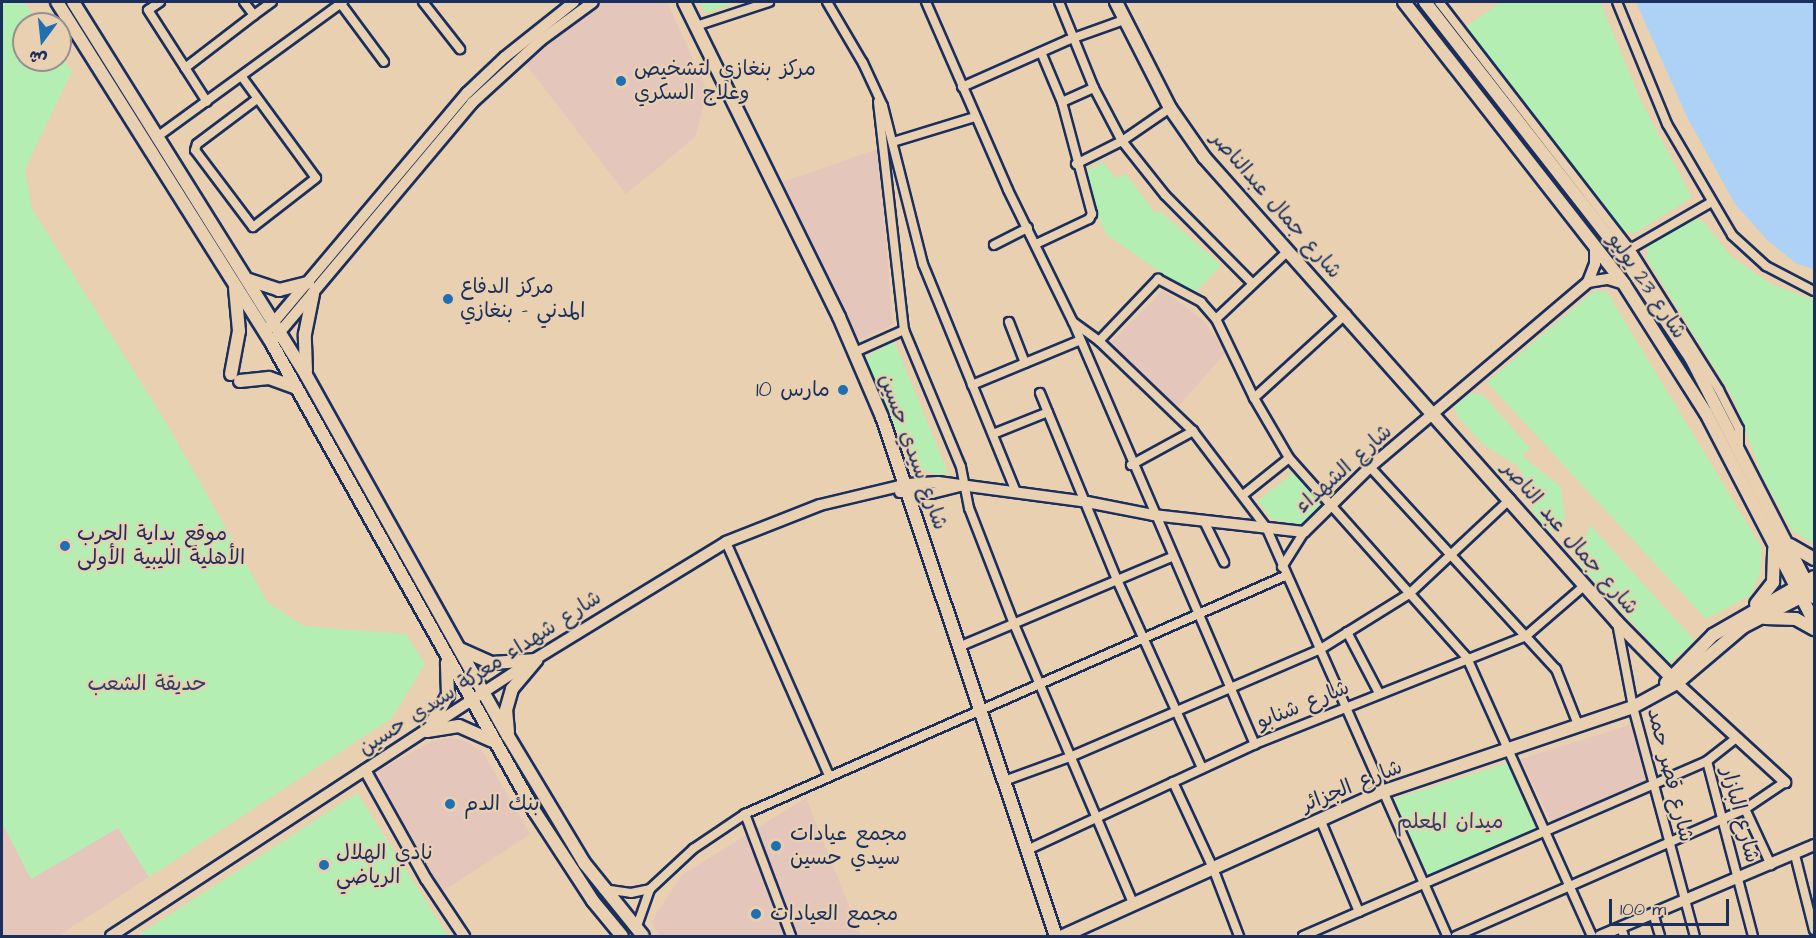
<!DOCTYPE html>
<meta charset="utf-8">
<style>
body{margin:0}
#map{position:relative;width:1816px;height:938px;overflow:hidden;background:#e8d0b1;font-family:"Architects Daughter","Playpen Sans Arabic",sans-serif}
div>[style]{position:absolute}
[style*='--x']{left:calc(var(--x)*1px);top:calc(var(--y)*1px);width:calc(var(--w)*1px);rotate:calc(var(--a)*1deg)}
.built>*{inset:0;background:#e4c6ba}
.green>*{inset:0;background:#b4eeb3}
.water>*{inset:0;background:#add2f6}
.roads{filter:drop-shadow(2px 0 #1b2f5e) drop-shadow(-2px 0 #1b2f5e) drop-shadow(0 2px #1b2f5e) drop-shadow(0 -2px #1b2f5e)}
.street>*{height:8px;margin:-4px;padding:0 4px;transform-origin:4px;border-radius:4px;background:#e8d0b1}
.secondary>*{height:10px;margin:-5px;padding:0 5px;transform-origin:5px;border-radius:5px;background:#e8d0b1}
.primary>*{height:12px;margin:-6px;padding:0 6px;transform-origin:6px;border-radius:6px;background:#e8d0b1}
.dots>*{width:16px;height:16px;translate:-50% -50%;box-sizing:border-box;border:3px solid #e8d0b1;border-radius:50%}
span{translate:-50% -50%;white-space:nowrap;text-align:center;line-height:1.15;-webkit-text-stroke:4.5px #e8d0b1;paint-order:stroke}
.poi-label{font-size:21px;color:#1b2f5e}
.left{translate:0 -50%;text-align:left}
.right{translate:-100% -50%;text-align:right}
.street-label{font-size:21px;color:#1b2f5e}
.park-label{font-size:21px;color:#2a4266}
.frame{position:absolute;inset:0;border:3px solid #1b2f5e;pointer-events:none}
.north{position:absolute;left:12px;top:12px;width:60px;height:60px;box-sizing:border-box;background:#e8d0b1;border:2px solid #969090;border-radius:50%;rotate:195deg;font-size:16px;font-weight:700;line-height:24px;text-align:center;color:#1b2f5e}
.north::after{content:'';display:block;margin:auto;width:21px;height:27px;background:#1f6fb2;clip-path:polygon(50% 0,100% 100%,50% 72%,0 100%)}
.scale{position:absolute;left:1609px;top:899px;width:120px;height:27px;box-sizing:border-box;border:3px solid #1b2f5e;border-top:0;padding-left:8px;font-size:18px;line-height:21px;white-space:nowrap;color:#1b2f5e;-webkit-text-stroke:4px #e8d0b1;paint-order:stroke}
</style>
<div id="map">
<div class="built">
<i style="clip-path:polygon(601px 2px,667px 2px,711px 99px,703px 108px,695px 137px,626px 194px,525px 63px,588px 8px)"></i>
<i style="clip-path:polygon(878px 149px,893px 325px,856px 341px,780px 183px)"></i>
<i style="clip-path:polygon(1163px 290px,1203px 320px,1226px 352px,1176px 409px,1107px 346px)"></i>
<i style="clip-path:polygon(1633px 724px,1649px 781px,1552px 824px,1521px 759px)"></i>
<i style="clip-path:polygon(451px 738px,465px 741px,482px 751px,530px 834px,439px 894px,370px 775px,431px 742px)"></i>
<i style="clip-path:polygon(806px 798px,861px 936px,660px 936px,651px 922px,682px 875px)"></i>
<i style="clip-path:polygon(2px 823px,31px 879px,118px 827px,149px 877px,58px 936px,2px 936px)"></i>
</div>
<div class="green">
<i style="clip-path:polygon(2px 2px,24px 2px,39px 24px,24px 24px,24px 60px,60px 60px,60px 54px,72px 71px,25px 169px,32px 209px,167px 424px,268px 603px,304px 626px,406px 634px,425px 664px,392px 718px,149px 877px,118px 828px,31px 879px,2px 823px)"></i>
<i style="clip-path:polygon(699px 2px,737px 2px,706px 13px)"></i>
<i style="clip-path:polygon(1501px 2px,1600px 2px,1642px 103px,1692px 197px,1635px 233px,1623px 231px,1464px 28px)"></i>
<i style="clip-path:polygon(1103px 162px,1115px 178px,1126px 174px,1155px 213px,1161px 212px,1221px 265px,1193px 295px,1106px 234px,1080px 175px)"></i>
<i style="clip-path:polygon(1694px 218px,1703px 221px,1731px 256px,1771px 284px,1814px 300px,1814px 544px,1792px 530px,1763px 478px,1734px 399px,1646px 257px,1648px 245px)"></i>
<i style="clip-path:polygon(1594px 291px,1607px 292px,1762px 548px,1760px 573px,1751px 595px,1706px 619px,1487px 382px)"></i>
<i style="clip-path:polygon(894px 341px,948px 473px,938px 475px,922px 469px,910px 457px,863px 359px)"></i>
<i style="clip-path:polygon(1471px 393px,1483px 395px,1530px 448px,1522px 456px,1561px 487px,1565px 520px,1551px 532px,1532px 511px,1532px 490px,1517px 465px,1484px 445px,1459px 418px,1454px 407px)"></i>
<i style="clip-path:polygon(1298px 469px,1328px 508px,1305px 526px,1272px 519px,1258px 501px)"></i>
<i style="clip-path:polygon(1590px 525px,1695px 641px,1669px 663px,1580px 565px,1578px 559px)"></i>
<i style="clip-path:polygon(1507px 763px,1536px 829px,1428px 875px,1394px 799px)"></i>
<i style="clip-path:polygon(357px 793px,448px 936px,137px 936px)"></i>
</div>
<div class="water">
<i style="clip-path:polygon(1636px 2px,1814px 2px,1814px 269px,1797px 264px,1768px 241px,1735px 204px,1688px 119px)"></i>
</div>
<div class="roads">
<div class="street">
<i style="--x:160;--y:2;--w:14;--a:146"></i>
<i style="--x:148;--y:10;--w:109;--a:57.3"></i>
<i style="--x:423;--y:2;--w:60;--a:51.8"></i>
<i style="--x:827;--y:2;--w:71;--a:59.5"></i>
<i style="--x:863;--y:63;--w:47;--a:65.1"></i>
<i style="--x:883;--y:106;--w:163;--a:75.8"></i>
<i style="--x:923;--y:264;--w:246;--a:67.8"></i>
<i style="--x:926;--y:2;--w:205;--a:66.4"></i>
<i style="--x:1008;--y:190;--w:147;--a:63.8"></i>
<i style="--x:1073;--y:322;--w:32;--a:36"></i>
<i style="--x:1099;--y:341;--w:130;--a:43.8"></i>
<i style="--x:1193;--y:431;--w:121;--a:52.8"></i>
<i style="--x:1266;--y:527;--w:447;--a:66.1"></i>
<i style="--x:1059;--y:2;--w:93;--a:67.9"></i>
<i style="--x:1094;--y:88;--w:60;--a:62.2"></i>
<i style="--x:1122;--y:141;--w:69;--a:51.5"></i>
<i style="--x:1165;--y:195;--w:122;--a:45.3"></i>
<i style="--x:1439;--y:2;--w:312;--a:52.3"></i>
<i style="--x:1617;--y:2;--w:132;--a:67.7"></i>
<i style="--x:1667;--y:124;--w:129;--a:59.6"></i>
<i style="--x:1732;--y:235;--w:46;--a:42.4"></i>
<i style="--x:1766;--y:266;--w:54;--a:27.5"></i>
<i style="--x:341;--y:4;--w:72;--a:53.4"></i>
<i style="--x:254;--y:15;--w:22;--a:-36"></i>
<i style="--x:696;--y:26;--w:77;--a:-18.2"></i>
<i style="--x:185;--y:68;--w:87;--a:-37.5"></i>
<i style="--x:254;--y:15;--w:16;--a:-128"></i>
<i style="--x:242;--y:77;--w:125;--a:53.8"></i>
<i style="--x:316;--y:178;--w:80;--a:142.1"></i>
<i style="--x:253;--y:227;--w:96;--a:-127"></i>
<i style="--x:195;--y:150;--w:6;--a:-72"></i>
<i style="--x:197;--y:144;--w:75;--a:-36.9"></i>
<i style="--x:962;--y:87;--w:116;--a:-23.9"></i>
<i style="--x:1068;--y:40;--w:59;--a:-19.7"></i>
<i style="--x:878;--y:102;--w:229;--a:83.5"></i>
<i style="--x:1062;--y:102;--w:35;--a:-24"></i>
<i style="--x:157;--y:137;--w:230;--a:-36"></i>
<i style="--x:893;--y:142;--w:86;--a:-17"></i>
<i style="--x:1076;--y:164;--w:51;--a:-26.6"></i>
<i style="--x:1122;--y:141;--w:58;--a:-34.5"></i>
<i style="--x:1710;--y:203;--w:92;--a:150.1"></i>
<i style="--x:1630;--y:249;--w:167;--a:57.7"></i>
<i style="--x:1719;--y:390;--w:44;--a:62.9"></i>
<i style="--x:1739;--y:429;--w:18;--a:90"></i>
<i style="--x:1036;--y:244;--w:59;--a:-25.3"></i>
<i style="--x:1089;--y:219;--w:6;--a:-59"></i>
<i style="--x:1092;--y:214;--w:116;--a:-105"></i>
<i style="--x:1062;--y:102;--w:54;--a:-112.8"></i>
<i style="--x:994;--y:245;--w:38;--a:-27"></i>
<i style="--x:1216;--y:319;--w:99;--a:-43.4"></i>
<i style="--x:1009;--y:322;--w:44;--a:68.7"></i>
<i style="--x:1073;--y:322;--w:460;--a:66.7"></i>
<i style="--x:1099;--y:341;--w:86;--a:-46.4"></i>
<i style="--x:1158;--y:279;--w:49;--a:28.1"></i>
<i style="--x:1201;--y:302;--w:23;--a:49"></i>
<i style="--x:1216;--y:319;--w:88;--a:64.3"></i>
<i style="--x:1254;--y:398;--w:69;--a:59.7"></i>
<i style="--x:1289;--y:458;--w:268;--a:48.3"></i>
<i style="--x:1467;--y:658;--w:305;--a:65.8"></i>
<i style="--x:855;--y:352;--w:54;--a:-24.2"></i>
<i style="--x:904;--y:330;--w:148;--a:67.4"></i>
<i style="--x:961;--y:467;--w:42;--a:79"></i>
<i style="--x:969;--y:508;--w:124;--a:68.8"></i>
<i style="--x:1014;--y:624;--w:306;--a:66.9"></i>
<i style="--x:972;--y:385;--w:115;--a:-22.5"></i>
<i style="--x:1040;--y:393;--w:204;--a:67.6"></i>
<i style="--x:1118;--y:582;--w:204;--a:65.7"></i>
<i style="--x:1254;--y:398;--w:125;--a:-42.4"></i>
<i style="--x:993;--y:434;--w:59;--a:-21.8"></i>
<i style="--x:1131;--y:465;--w:71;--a:-28.7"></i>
<i style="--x:1370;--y:467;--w:275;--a:47.4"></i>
<i style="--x:1556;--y:669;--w:62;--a:68.4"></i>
<i style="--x:1243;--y:495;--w:59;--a:-38.8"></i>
<i style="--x:1204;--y:521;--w:46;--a:64"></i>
<i style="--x:726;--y:542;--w:255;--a:66.2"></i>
<i style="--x:1282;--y:567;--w:41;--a:-57.8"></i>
<i style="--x:1617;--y:623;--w:86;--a:79.2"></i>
<i style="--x:1633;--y:707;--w:237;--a:74.9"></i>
<i style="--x:1347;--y:632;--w:69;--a:62.3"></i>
<i style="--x:961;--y:646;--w:229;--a:-22.9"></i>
<i style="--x:1707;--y:761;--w:181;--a:75.3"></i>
<i style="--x:1004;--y:781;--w:70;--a:-20"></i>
<i style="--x:1070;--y:757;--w:271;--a:-23.3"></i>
<i style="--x:1319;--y:650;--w:106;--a:-31.9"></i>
<i style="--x:1409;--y:594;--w:139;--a:-43.2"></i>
<i style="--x:1173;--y:782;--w:95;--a:65.1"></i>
<i style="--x:1213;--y:868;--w:73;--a:69.1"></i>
<i style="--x:1745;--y:809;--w:62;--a:65.1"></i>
<i style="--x:745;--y:814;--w:130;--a:69.3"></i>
<i style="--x:1320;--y:819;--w:101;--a:67.2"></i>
<i style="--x:1027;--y:850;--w:251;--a:-24.9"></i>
<i style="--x:1255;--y:744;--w:292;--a:-21.7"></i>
<i style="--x:1526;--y:636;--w:78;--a:-40.8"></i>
<i style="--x:1795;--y:855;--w:77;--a:75.8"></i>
<i style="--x:603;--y:889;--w:28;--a:8"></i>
<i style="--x:631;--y:893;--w:19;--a:-12"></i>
<i style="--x:1653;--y:913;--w:24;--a:73"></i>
<i style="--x:1621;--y:927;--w:9;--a:72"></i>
<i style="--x:636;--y:929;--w:42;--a:-70.7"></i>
<i style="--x:650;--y:889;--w:59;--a:-42.9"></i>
<i style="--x:693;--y:849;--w:63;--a:-33.9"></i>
<i style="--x:745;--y:814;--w:590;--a:-23.79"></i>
<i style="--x:1303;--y:936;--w:440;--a:-23.4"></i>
<i style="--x:1707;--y:761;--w:37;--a:-38"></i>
<i style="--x:1456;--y:936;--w:316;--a:-23.7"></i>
<i style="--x:1745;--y:809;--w:48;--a:-34"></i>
</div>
<div class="secondary">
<i style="--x:1588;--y:282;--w:20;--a:-9"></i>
<i style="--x:1608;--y:279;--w:17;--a:17"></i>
<i style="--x:268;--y:329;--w:309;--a:-49.9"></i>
<i style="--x:467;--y:93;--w:52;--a:-43.5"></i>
<i style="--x:505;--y:57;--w:88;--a:-38.6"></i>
<i style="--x:275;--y:338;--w:307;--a:-50"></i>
<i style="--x:472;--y:103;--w:93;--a:-42.4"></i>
<i style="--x:541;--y:40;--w:64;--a:-36.2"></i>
<i style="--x:900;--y:492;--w:32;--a:2"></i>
<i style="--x:932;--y:493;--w:30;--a:-14"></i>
<i style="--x:1677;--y:683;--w:147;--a:42.5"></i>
<i style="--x:365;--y:770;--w:125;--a:60.8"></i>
<i style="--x:426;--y:879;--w:69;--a:56.3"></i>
<i style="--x:111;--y:936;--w:497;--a:-33.2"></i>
<i style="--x:527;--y:664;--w:233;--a:-31.5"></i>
<i style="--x:726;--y:542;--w:101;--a:-21.5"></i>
<i style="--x:820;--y:505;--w:90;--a:-13.4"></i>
<i style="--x:908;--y:484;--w:30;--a:-4"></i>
<i style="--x:938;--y:482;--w:150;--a:7.6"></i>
<i style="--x:1087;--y:502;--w:67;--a:11.1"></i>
<i style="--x:1153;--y:515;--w:152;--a:6.4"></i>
<i style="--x:1304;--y:532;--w:93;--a:-44.6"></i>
<i style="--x:1370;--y:467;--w:286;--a:-40.3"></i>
<i style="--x:1588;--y:282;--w:19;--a:-69"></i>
<i style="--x:1595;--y:264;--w:18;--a:-90"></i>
<i style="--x:1600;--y:936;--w:233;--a:-23"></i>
</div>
<div class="primary">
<i style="--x:57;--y:2;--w:402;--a:57.8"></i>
<i style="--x:271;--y:342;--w:539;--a:60.68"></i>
<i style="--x:535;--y:812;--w:106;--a:56.9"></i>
<i style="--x:593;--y:901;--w:45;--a:50.4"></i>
<i style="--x:73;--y:2;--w:440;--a:58"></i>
<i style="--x:306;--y:375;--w:414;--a:60.8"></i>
<i style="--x:508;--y:736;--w:149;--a:59"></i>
<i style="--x:585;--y:864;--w:92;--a:51.1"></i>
<i style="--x:684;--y:2;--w:351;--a:63.8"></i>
<i style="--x:839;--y:317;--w:109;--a:66.7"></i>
<i style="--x:882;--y:417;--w:547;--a:71.47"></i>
<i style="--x:1116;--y:2;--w:119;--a:63"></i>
<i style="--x:1170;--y:108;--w:60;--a:55.2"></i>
<i style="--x:1204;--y:157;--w:622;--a:48.39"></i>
<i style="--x:1617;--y:622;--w:86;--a:45.5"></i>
<i style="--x:1404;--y:2;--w:358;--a:52"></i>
<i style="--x:1624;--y:284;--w:153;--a:57.6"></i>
<i style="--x:1706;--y:413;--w:234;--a:62.6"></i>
<i style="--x:1425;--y:2;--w:313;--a:52"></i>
<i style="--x:1618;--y:249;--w:131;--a:56.2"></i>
<i style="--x:1691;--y:358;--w:269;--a:62.8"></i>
<i style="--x:249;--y:280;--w:32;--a:18"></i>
<i style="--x:279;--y:290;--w:30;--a:-14"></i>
<i style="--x:306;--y:371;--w:37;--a:-92"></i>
<i style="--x:305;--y:334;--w:41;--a:-78.7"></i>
<i style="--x:231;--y:374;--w:44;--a:-79.5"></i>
<i style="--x:239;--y:331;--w:43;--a:-95.3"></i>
<i style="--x:240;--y:381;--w:29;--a:-6"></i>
<i style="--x:269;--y:378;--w:29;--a:20"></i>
<i style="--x:1790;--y:545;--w:28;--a:30"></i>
<i style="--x:1756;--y:604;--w:28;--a:-52"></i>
<i style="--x:1773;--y:582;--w:33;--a:-88"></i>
<i style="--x:1765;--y:618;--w:31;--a:2"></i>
<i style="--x:1796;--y:619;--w:21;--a:29"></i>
<i style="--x:460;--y:649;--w:35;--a:24"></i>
<i style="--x:492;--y:663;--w:44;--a:-3.9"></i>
<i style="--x:1666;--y:683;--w:67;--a:-45.6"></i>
<i style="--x:1713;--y:635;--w:116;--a:-29.9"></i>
<i style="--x:427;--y:731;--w:42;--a:-59.7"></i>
<i style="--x:448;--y:695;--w:32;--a:-92"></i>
<i style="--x:427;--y:731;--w:32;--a:-9"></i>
<i style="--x:459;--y:726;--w:35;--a:24"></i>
<i style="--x:508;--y:732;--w:22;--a:-95"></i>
<i style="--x:506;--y:710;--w:22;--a:-74"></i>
<i style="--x:512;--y:689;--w:38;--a:-50"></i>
<i style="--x:1063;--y:936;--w:350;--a:-24.3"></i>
<i style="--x:1382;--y:792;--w:265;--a:-18.7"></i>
<i style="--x:1633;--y:707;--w:50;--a:-28.6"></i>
<i style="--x:1677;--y:683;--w:87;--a:-40.3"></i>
<i style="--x:1743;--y:627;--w:80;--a:-27.5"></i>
</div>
</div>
<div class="dots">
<i style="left:621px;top:81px;background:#1f6fb2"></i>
<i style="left:448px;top:299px;background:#1f6fb2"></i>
<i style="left:843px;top:390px;background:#1f6fb2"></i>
<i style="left:65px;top:546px;background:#1f6fb2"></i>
<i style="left:450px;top:804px;background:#1f6fb2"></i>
<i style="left:776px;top:846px;background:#1f6fb2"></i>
<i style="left:324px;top:865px;background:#1f6fb2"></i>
<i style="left:756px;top:914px;background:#1f6fb2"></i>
</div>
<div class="poi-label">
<span class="left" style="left:634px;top:81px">مركز بنغازي لتشخيص<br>وعلاج السكري</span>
<span class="left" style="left:460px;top:299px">مركز الدفاع<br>المدني - بنغازي</span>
<span class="right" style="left:830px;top:390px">10 مارس</span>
<span class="left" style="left:77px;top:546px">موقع بداية الحرب<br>الأهلية الليبية الأولى</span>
<span class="left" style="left:464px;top:804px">بنك الدم</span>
<span class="left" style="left:790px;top:846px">مجمع عيادات<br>سيدي حسين</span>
<span class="left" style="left:336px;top:865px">نادي الهلال<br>الرياضي</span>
<span class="left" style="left:770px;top:914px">مجمع العيادات</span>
</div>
<div class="street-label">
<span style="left:1276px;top:205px;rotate:49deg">شارع جمال عبدالناصر</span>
<span style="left:1647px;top:286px;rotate:56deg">شارع 23 يوليو</span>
<span style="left:913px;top:452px;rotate:70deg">شارع سيدي حسين</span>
<span style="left:1344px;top:469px;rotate:-42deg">شارع الشهداء</span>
<span style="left:1570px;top:538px;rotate:49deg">شارع جمال عبد الناصر</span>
<span style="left:480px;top:673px;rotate:-33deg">شارع شهداء معركة سيدي حسين</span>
<span style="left:1303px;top:705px;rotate:-22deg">شارع شنابو</span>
<span style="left:1670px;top:775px;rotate:76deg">شارع قصر حمد</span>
<span style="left:1352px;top:786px;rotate:-22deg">شارع الجزائر</span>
<span style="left:1740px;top:815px;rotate:75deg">شارع البازار</span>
</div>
<div class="park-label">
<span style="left:147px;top:684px">حديقة الشعب</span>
<span style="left:1450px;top:822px">ميدان المعلم</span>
</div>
<div class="frame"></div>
<div class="north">ش</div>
<div class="scale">100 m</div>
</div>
